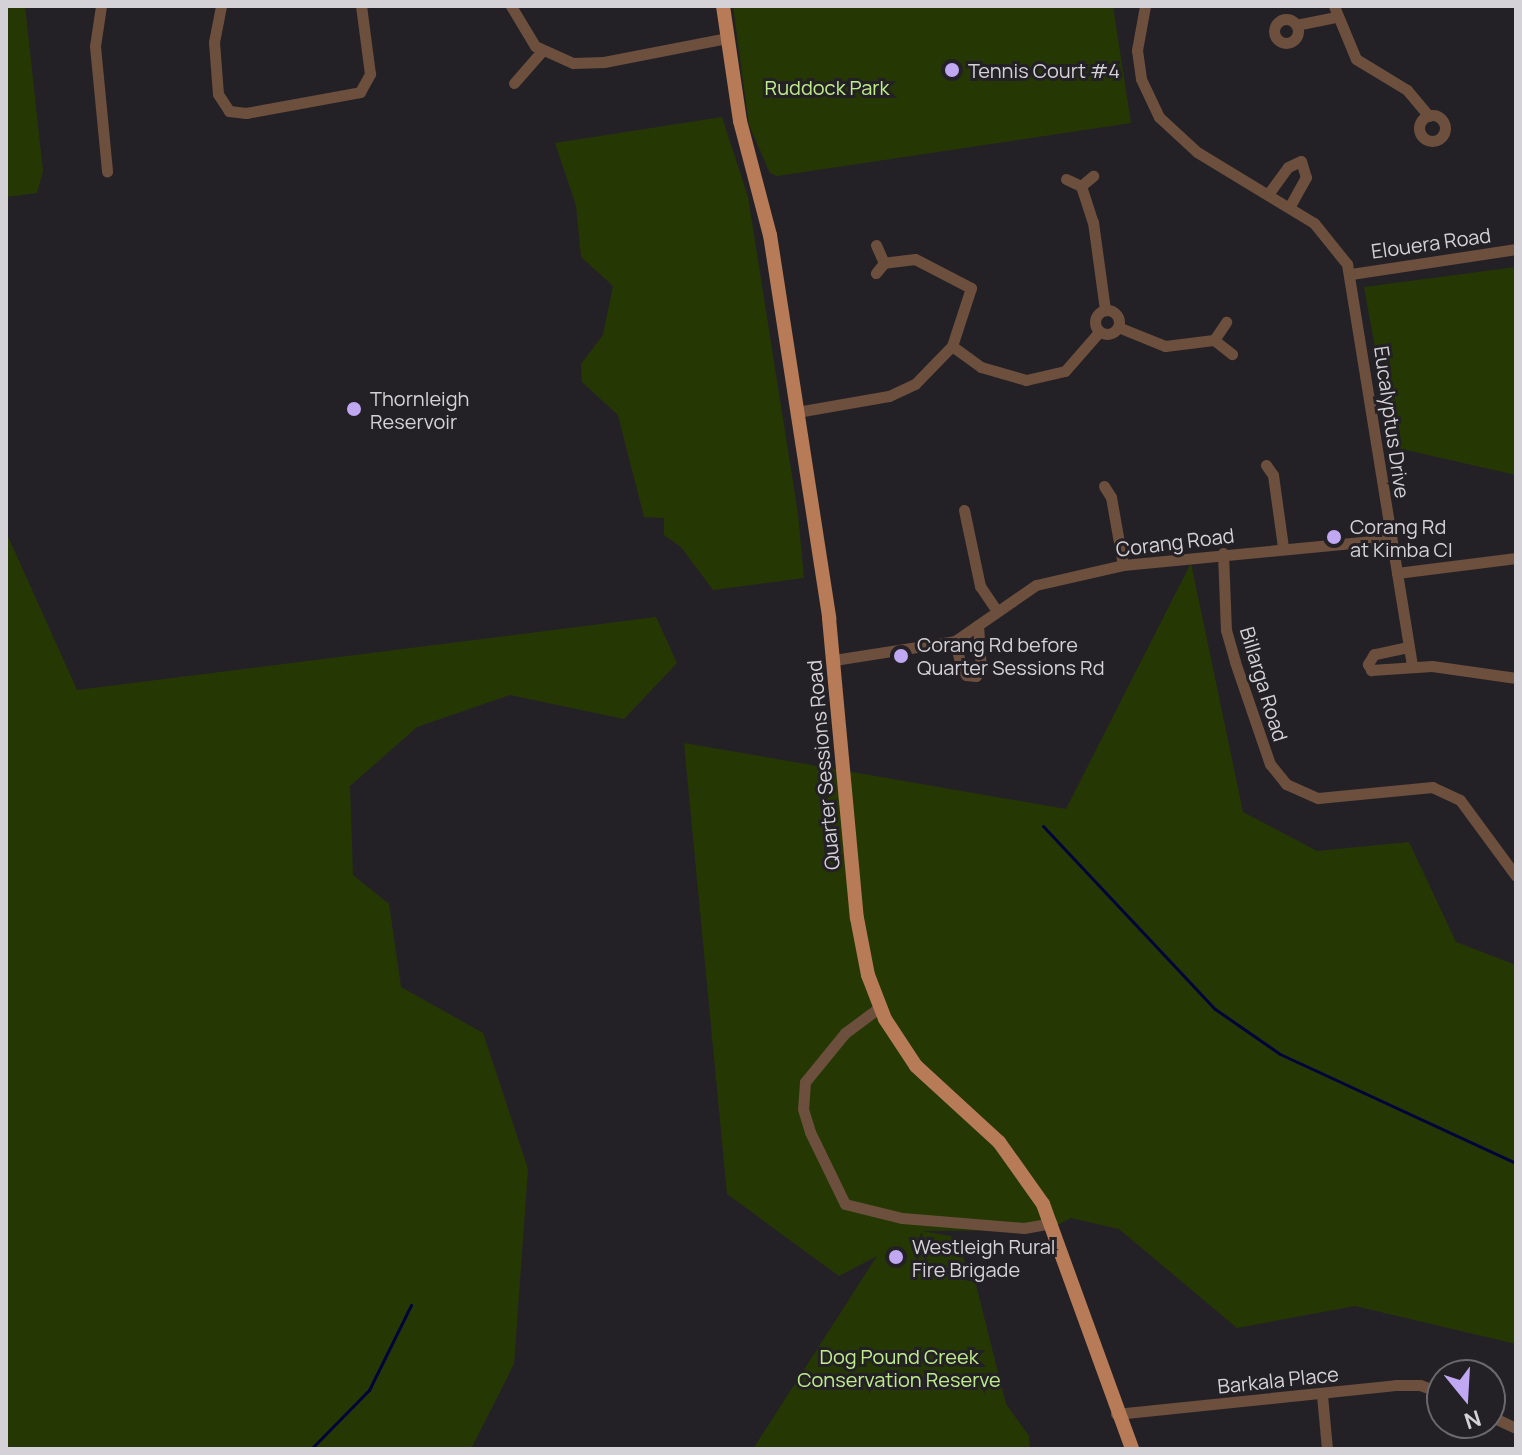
<!DOCTYPE html>
<style>
body{margin:0}
#map{position:relative;width:1522px;height:1455px;overflow:hidden;background:#242126;font-family:Manrope,sans-serif}
div>[style]{position:absolute}
[style*='--x']{left:calc(var(--x)*1px);top:calc(var(--y)*1px);width:calc(var(--w)*1px);rotate:calc(var(--a)*1deg)}
.green>*{inset:0;background:#253804}
.stream>*{height:3px;margin:-1.5px;padding:0 1.5px;transform-origin:1.5px;border-radius:1.5px;background:#00043b}
.minor>*{height:11px;margin:-5.5px;padding:0 5.5px;transform-origin:5.5px;border-radius:5.5px;background:#6d4f3e}
.minor>.ring{margin:-5.5px;padding:0;box-sizing:content-box;background:none;border:11px solid #6d4f3e;border-radius:50%}
.major>*{height:14px;margin:-7px;padding:0 7px;transform-origin:7px;border-radius:7px;background:#b77b57}
.dots>*{width:22px;height:22px;translate:-50% -50%;box-sizing:border-box;border:4px solid #242126;border-radius:50%}
span{translate:-50% -50%;white-space:nowrap;text-align:center;line-height:1.15;-webkit-text-stroke:6px #242126;paint-order:stroke}
.poi-label{font-size:20px;color:#d4d2d6}
.left{translate:0 -50%;text-align:left}
.park-label{font-size:20px;color:#bfed89}
.street-label{font-size:20px;color:#d4d2d6}
.frame{position:absolute;inset:0;border:8px solid #d4d2d6;pointer-events:none}
.north{position:absolute;left:1426px;top:1359px;width:80px;height:80px;box-sizing:border-box;background:#242126;border:2px solid #6a686c;border-radius:50%;rotate:162deg;font-size:22px;font-weight:700;line-height:32px;text-align:center;color:#d4d2d6}
.north::after{content:'';display:block;margin:auto;width:28px;height:36px;background:#c0a8f3;clip-path:polygon(50% 0,100% 100%,50% 72%,0 100%)}
</style>
<div id="map">
<div class="green">
<i style="clip-path:polygon(6px 6px,25px 6px,43px 171px,37px 193px,6px 197px)"></i>
<i style="clip-path:polygon(733px 6px,1113px 6px,1131px 123px,777px 176px,770px 173px,749px 125px)"></i>
<i style="clip-path:polygon(722px 117px,748px 197px,798px 514px,804px 578px,713px 590px,681px 547px,664px 535px,664px 518px,644px 517px,618px 415px,582px 382px,581px 364px,603px 335px,613px 286px,581px 257px,576px 205px,555px 143px)"></i>
<i style="clip-path:polygon(1516px 267px,1516px 475px,1393px 447px,1364px 287px)"></i>
<i style="clip-path:polygon(6px 532px,77px 690px,656px 617px,677px 663px,624px 719px,510px 695px,417px 727px,350px 786px,353px 875px,389px 904px,401px 987px,483px 1033px,528px 1169px,514px 1364px,471px 1449px,6px 1449px)"></i>
<i style="clip-path:polygon(1191px 563px,1243px 812px,1317px 851px,1409px 842px,1456px 942px,1516px 965px,1516px 1344px,1355px 1306px,1237px 1328px,1119px 1229px,1071px 1218px,1048px 1230px,922px 1231px,961px 1238px,967px 1281px,975px 1281px,1006px 1404px,1029px 1436px,1030px 1449px,753px 1449px,877px 1256px,839px 1276px,727px 1194px,684px 743px,1066px 809px)"></i>
</div>
<div class="stream">
<i style="--x:1043;--y:826;--w:251;--a:46.8"></i>
<i style="--x:1215;--y:1009;--w:79;--a:34.7"></i>
<i style="--x:1280;--y:1054;--w:260;--a:24.8"></i>
<i style="--x:311;--y:1449;--w:83;--a:-45.5"></i>
<i style="--x:369;--y:1390;--w:95;--a:-63.7"></i>
</div>
<div class="minor">
<i style="--x:101;--y:6;--w:40;--a:98.5"></i>
<i style="--x:95;--y:46;--w:126;--a:84.5"></i>
<i style="--x:221;--y:6;--w:37;--a:101"></i>
<i style="--x:214;--y:42;--w:52;--a:85.6"></i>
<i style="--x:218;--y:94;--w:20;--a:57"></i>
<i style="--x:229;--y:111;--w:17;--a:7"></i>
<i style="--x:246;--y:113;--w:116;--a:-10.4"></i>
<i style="--x:360;--y:92;--w:21;--a:-61"></i>
<i style="--x:370;--y:74;--w:69;--a:-97.5"></i>
<i style="--x:511;--y:6;--w:47;--a:59"></i>
<i style="--x:535;--y:46;--w:42;--a:24.1"></i>
<i style="--x:573;--y:63;--w:31;--a:-2"></i>
<i style="--x:604;--y:62;--w:126;--a:-11"></i>
<i style="--x:1145;--y:6;--w:45;--a:100.3"></i>
<i style="--x:1137;--y:50;--w:29;--a:82"></i>
<i style="--x:1141;--y:79;--w:42;--a:64.7"></i>
<i style="--x:1159;--y:117;--w:52;--a:42.6"></i>
<i style="--x:1197;--y:152;--w:137;--a:31.3"></i>
<i style="--x:1314;--y:223;--w:53;--a:51.2"></i>
<i style="--x:1347;--y:264;--w:408;--a:80.8"></i>
<i style="--x:1334;--y:6;--w:57;--a:67.5"></i>
<i style="--x:1356;--y:59;--w:60;--a:31.3"></i>
<i style="--x:1407;--y:90;--w:34;--a:50"></i>
<i class="ring" style="left:1274px;top:19px;width:13px;height:13px"></i>
<i style="--x:1296;--y:25;--w:41;--a:-11.3"></i>
<i style="--x:514;--y:83;--w:43;--a:-48.8"></i>
<i class="ring" style="left:1419px;top:115px;width:15px;height:15px"></i>
<i style="--x:1066;--y:179;--w:17;--a:25"></i>
<i style="--x:1081;--y:186;--w:38;--a:72"></i>
<i style="--x:1093;--y:222;--w:89;--a:82.2"></i>
<i style="--x:1081;--y:186;--w:16;--a:-40"></i>
<i style="--x:1269;--y:193;--w:32;--a:-54"></i>
<i style="--x:1288;--y:167;--w:14;--a:-25"></i>
<i style="--x:1301;--y:161;--w:17;--a:73"></i>
<i style="--x:1306;--y:177;--w:33;--a:119"></i>
<i style="--x:876;--y:245;--w:20;--a:66"></i>
<i style="--x:1351;--y:274;--w:167;--a:-8.6"></i>
<i class="ring" style="left:1095px;top:310px;width:13px;height:13px"></i>
<i style="--x:1118;--y:327;--w:51;--a:22"></i>
<i style="--x:1165;--y:346;--w:49;--a:-7"></i>
<i style="--x:1214;--y:340;--w:23;--a:38"></i>
<i style="--x:1214;--y:340;--w:22;--a:-56"></i>
<i style="--x:952;--y:346;--w:36;--a:36"></i>
<i style="--x:981;--y:367;--w:47;--a:16.1"></i>
<i style="--x:1026;--y:380;--w:40;--a:-13"></i>
<i style="--x:1065;--y:371;--w:52;--a:-48.9"></i>
<i style="--x:797;--y:412;--w:93;--a:-9.9"></i>
<i style="--x:889;--y:396;--w:29;--a:-25"></i>
<i style="--x:915;--y:384;--w:53;--a:-45.8"></i>
<i style="--x:952;--y:346;--w:61;--a:-71.9"></i>
<i style="--x:971;--y:288;--w:63;--a:-152.6"></i>
<i style="--x:915;--y:259;--w:31;--a:173"></i>
<i style="--x:884;--y:263;--w:13;--a:129"></i>
<i style="--x:1266;--y:465;--w:12;--a:55"></i>
<i style="--x:1273;--y:475;--w:73;--a:82.1"></i>
<i style="--x:1104;--y:486;--w:13;--a:58"></i>
<i style="--x:1111;--y:497;--w:69;--a:80"></i>
<i style="--x:964;--y:510;--w:78;--a:78.1"></i>
<i style="--x:980;--y:586;--w:29;--a:56"></i>
<i style="--x:1223;--y:553;--w:77;--a:87.8"></i>
<i style="--x:1226;--y:630;--w:33;--a:74"></i>
<i style="--x:1235;--y:662;--w:108;--a:71.1"></i>
<i style="--x:1270;--y:764;--w:26;--a:51"></i>
<i style="--x:1286;--y:784;--w:35;--a:24"></i>
<i style="--x:1318;--y:798;--w:115;--a:-5.5"></i>
<i style="--x:1432;--y:787;--w:31;--a:25"></i>
<i style="--x:1460;--y:800;--w:94;--a:53.6"></i>
<i style="--x:1397;--y:573;--w:120;--a:-7.2"></i>
<i style="--x:955;--y:641;--w:27;--a:77"></i>
<i style="--x:961;--y:667;--w:9;--a:58"></i>
<i style="--x:966;--y:675;--w:10;--a:6"></i>
<i style="--x:976;--y:676;--w:8;--a:-50"></i>
<i style="--x:981;--y:670;--w:45;--a:-93.8"></i>
<i style="--x:1408;--y:647;--w:35;--a:168"></i>
<i style="--x:1374;--y:654;--w:12;--a:121"></i>
<i style="--x:1368;--y:664;--w:7;--a:63"></i>
<i style="--x:1371;--y:670;--w:61;--a:-3.8"></i>
<i style="--x:1432;--y:666;--w:85;--a:8.1"></i>
<i style="--x:834;--y:660;--w:122;--a:-8.9"></i>
<i style="--x:955;--y:641;--w:98;--a:-34.7"></i>
<i style="--x:1036;--y:585;--w:89;--a:-12.9"></i>
<i style="--x:1123;--y:565;--w:269;--a:-5.5"></i>
<i style="--x:880;--y:1007;--w:44;--a:143.4"></i>
<i style="--x:845;--y:1033;--w:63;--a:129.2"></i>
<i style="--x:805;--y:1082;--w:27;--a:94"></i>
<i style="--x:803;--y:1109;--w:24;--a:73"></i>
<i style="--x:810;--y:1132;--w:80;--a:64.1"></i>
<i style="--x:845;--y:1204;--w:59;--a:13.8"></i>
<i style="--x:902;--y:1218;--w:122;--a:4.7"></i>
<i style="--x:1024;--y:1228;--w:28;--a:-10"></i>
<i style="--x:1322;--y:1395;--w:54;--a:84.7"></i>
<i style="--x:1116;--y:1414;--w:281;--a:-5.9"></i>
<i style="--x:1395;--y:1385;--w:25;--a:0"></i>
<i style="--x:1420;--y:1385;--w:23;--a:20"></i>
<i style="--x:1490;--y:1416;--w:29;--a:25"></i>
</div>
<div class="major">
<i style="--x:723;--y:6;--w:116;--a:81.6"></i>
<i style="--x:740;--y:121;--w:118;--a:75.3"></i>
<i style="--x:770;--y:235;--w:388;--a:81.2"></i>
<i style="--x:829;--y:618;--w:301;--a:84.7"></i>
<i style="--x:857;--y:918;--w:58;--a:79.1"></i>
<i style="--x:868;--y:975;--w:47;--a:68.9"></i>
<i style="--x:885;--y:1019;--w:56;--a:56.6"></i>
<i style="--x:916;--y:1066;--w:113;--a:42.5"></i>
<i style="--x:999;--y:1142;--w:76;--a:54.6"></i>
<i style="--x:1043;--y:1204;--w:261;--a:70"></i>
</div>
<div class="dots">
<i style="left:952px;top:70px;background:#c0a8f3"></i>
<i style="left:354px;top:409px;background:#c0a8f3"></i>
<i style="left:1334px;top:537px;background:#c0a8f3"></i>
<i style="left:901px;top:656px;background:#c0a8f3"></i>
<i style="left:896px;top:1257px;background:#c0a8f3"></i>
</div>
<div class="poi-label">
<span class="left" style="left:968px;top:70px">Tennis Court #4</span>
<span class="left" style="left:370px;top:410px">Thornleigh<br>Reservoir</span>
<span class="left" style="left:1350px;top:538px">Corang Rd<br>at Kimba Cl</span>
<span class="left" style="left:917px;top:656px">Corang Rd before<br>Quarter Sessions Rd</span>
<span class="left" style="left:912px;top:1258px">Westleigh Rural<br>Fire Brigade</span>
</div>
<div class="park-label">
<span style="left:827px;top:87px">Ruddock Park</span>
<span style="left:899px;top:1368px">Dog Pound Creek<br>Conservation Reserve</span>
</div>
<div class="street-label">
<span style="left:1431px;top:243px;rotate:-8deg">Elouera Road</span>
<span style="left:1392px;top:422px;rotate:82deg">Eucalyptus Drive</span>
<span style="left:1175px;top:542px;rotate:-7deg">Corang Road</span>
<span style="left:1264px;top:684px;rotate:73deg">Billarga Road</span>
<span style="left:823px;top:765px;rotate:-95deg">Quarter Sessions Road</span>
<span style="left:1278px;top:1380px;rotate:-6deg">Barkala Place</span>
</div>
<div class="frame"></div>
<div class="north">N</div>
</div>
